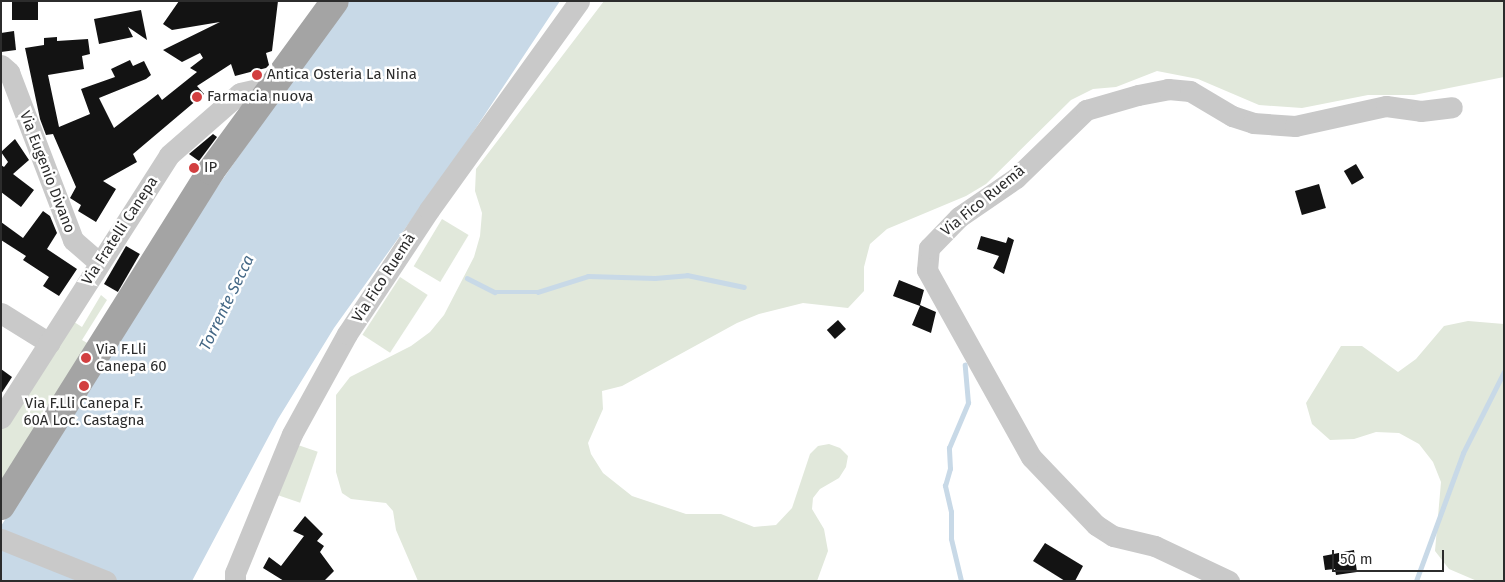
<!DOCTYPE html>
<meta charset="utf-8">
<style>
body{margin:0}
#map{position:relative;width:1505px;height:582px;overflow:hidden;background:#fff;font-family:"Fira Sans",sans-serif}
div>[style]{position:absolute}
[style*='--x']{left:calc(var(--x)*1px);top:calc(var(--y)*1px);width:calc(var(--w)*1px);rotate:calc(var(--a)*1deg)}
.green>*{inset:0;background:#e1e8db;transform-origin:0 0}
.water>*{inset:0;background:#c8d9e7}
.stream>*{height:4.5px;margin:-2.25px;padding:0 2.25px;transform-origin:2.25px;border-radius:2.25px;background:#c8d9e7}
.building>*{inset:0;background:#131313;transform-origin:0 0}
.minor>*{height:21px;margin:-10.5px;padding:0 10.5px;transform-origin:10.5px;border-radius:10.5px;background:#c9c9c9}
.major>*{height:28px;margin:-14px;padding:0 14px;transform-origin:14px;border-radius:14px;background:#a4a4a4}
.dots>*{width:14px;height:14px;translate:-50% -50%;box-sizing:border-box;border:2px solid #fff;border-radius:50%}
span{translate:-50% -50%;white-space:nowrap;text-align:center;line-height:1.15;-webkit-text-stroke:5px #fff;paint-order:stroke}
.poi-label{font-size:15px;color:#2c2c2c}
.left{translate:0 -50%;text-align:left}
.street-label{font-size:15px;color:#2c2c2c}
.water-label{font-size:16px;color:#436785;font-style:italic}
.frame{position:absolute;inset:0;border:2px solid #2c2c2c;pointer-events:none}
.scale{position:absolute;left:1332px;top:550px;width:112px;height:22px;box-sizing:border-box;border:2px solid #2c2c2c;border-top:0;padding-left:6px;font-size:15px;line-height:18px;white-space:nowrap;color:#2c2c2c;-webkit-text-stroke:4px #fff;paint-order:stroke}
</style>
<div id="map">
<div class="green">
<i style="clip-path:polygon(604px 1px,1504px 1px,1504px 77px,1414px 95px,1368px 95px,1302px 108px,1259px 105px,1198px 79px,1157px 71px,1116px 87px,1093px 89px,1071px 100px,986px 184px,966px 196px,887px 229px,870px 244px,864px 267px,864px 291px,848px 308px,803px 303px,759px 314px,737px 323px,622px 386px,602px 391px,603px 409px,588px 443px,591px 454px,603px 473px,632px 496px,686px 514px,721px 514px,754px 527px,776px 525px,792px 508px,810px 454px,818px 446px,829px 444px,840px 448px,848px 456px,846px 467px,839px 478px,820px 489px,813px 498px,812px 509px,824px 529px,828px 551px,817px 581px,418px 581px,396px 530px,393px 511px,386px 503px,351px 499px,342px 493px,336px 472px,336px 395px,350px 377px,411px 346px,430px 332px,444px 315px,474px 257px,480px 236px,482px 213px,475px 191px,476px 169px)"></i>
<i style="left:442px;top:219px;width:31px;height:55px;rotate:31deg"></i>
<i style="left:400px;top:277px;width:33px;height:69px;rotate:33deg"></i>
<i style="clip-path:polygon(101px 295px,107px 300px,82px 340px,89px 344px,1px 483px,1px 431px,71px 320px,82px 327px)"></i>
<i style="clip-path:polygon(1468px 321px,1504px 324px,1504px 581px,1477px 581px,1449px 569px,1435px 551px,1441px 482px,1433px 462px,1419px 444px,1399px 433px,1376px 432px,1354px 439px,1330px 440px,1312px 424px,1306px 403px,1341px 346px,1362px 346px,1398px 372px,1416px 359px,1444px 326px)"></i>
<i style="left:295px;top:444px;width:24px;height:54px;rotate:19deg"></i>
</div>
<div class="water">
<i style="clip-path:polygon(348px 1px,560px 1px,462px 149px,334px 328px,278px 419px,192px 581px,1px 581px,1px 526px,187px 230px)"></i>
</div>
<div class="stream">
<i style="--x:467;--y:278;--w:31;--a:27"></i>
<i style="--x:495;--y:292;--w:43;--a:0"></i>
<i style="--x:538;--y:292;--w:52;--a:-17.7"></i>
<i style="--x:588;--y:276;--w:67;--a:1.7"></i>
<i style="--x:655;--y:278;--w:32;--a:-5"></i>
<i style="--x:687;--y:275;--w:58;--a:11.9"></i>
<i style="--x:961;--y:581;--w:43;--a:-103.4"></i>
<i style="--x:951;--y:539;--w:27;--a:-90"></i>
<i style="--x:951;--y:512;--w:27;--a:-103"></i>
<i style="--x:945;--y:486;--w:18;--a:-74"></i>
<i style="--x:950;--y:469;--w:21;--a:-93"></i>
<i style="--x:949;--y:448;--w:49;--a:-67.1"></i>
<i style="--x:968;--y:403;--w:38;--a:-95"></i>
<i style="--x:1416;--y:581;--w:136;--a:-69.8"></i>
<i style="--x:1463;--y:453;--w:91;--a:-63.2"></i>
</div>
<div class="building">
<i style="left:12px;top:1px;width:26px;height:19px"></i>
<i style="clip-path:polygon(179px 1px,278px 1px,272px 51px,266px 53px,269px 65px,266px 68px,235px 76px,231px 64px,197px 86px,204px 94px,133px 154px,137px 162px,103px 181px,116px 189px,96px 222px,78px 211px,81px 205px,70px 198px,76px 187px,53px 134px,46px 135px,40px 119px,25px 48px,44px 45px,44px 38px,57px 37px,57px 41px,88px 39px,90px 54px,82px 56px,84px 69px,48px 75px,59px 127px,90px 114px,81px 89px,115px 77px,111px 69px,130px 60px,133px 66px,144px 61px,151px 75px,146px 79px,99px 98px,114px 128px,158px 94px,162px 100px,197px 72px,190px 68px,203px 58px,200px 53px,182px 62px,163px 50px,220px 22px,172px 30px,163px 24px)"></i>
<i style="clip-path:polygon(141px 10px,147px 40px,128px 27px,133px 37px,99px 44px,94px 19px)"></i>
<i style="clip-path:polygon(14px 31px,16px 50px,1px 52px,1px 33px)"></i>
<i style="clip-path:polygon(213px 134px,217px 137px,199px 161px,189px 154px)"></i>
<i style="clip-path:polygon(15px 139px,29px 160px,13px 174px,34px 190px,21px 207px,1px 192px,1px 165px,4px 167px,8px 162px,1px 152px)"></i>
<i style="left:1356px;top:164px;width:16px;height:14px;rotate:60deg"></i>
<i style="left:1319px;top:184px;width:25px;height:25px;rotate:74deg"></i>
<i style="clip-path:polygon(43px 211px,50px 216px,57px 233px,47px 249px,77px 269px,59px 296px,43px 286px,49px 277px,23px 260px,26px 256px,1px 240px,1px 222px,23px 238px)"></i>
<i style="clip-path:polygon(981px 236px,1006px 243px,1008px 237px,1014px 240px,1004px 274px,993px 268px,999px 256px,977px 249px)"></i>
<i style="left:126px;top:246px;width:16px;height:44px;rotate:30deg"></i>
<i style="clip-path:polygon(899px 280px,924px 290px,920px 305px,936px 312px,931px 333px,912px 325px,920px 306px,893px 296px)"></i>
<i style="left:838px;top:320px;width:12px;height:15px;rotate:48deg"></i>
<i style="clip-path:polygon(1px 369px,12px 377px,1px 394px)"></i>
<i style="clip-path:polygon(305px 516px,323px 534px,317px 541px,324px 546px,320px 552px,334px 571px,324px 581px,284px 581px,263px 568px,269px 557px,281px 566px,304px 536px,293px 531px)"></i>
<i style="clip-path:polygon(1045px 543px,1083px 566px,1075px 581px,1065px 581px,1033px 561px)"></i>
<i style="clip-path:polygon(1354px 550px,1357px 572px,1336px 575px,1335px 569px,1325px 570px,1323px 556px)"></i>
</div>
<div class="minor">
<i style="--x:1;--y:65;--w:11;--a:41"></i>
<i style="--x:9;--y:72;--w:180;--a:69.1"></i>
<i style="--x:73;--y:240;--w:35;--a:41"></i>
<i style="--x:1;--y:313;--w:57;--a:32"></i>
<i style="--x:1;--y:418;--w:312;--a:-57.4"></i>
<i style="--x:169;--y:155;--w:94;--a:-41.1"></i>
<i style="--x:240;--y:93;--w:36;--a:-13"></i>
<i style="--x:1;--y:539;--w:113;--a:21.8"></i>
<i style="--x:235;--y:581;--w:8;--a:-90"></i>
<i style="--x:235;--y:573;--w:150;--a:-67.7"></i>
<i style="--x:292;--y:434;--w:114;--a:-61.2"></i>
<i style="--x:347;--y:334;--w:149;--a:-56.5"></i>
<i style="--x:429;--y:210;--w:257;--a:-54.3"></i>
<i style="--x:1229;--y:581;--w:82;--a:-154.7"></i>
<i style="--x:1155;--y:546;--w:43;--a:-166.6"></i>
<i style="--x:1113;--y:536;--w:20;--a:-147"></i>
<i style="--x:1096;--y:525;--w:94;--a:-133.7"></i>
<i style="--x:1031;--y:457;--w:214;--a:-119.1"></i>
<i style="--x:927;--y:270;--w:22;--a:-85"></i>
<i style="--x:929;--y:248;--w:43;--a:-45.9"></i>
<i style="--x:959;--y:217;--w:69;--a:-34.4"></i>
<i style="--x:1016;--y:178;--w:98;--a:-44.2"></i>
<i style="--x:1086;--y:110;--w:54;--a:-16.1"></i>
<i style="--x:1138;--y:95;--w:31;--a:-11"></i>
<i style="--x:1168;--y:89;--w:22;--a:5"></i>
<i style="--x:1190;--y:91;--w:49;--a:30.8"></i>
<i style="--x:1232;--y:116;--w:22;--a:18"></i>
<i style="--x:1253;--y:123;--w:42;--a:4.1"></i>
<i style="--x:1295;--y:126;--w:93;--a:-12.4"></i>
<i style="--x:1386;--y:106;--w:35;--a:8"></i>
<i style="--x:1421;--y:111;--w:31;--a:-7"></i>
</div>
<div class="major">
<i style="--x:1;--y:506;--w:395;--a:-57.9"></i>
<i style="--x:211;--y:171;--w:210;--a:-53.9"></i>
</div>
<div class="dots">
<i style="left:257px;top:75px;background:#d23f40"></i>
<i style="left:197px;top:97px;background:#d23f40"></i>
<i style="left:194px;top:168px;background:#d23f40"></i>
<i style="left:86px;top:358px;background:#d23f40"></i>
<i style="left:84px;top:386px;background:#d23f40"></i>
</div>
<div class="poi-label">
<span class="left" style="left:267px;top:75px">Antica Osteria La Nina</span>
<span class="left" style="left:207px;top:97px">Farmacia nuova</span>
<span class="left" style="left:204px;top:168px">IP</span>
<span class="left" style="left:96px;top:358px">Via F.Lli<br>Canepa 60</span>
<span style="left:84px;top:412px">Via F.Lli Canepa F.<br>60A Loc. Castagna</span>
</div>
<div class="street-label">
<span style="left:47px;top:172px;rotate:69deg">Via Eugenio Divano</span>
<span style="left:983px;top:201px;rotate:-39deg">Via Fico Ruemà</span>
<span style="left:120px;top:231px;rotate:-57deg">Via Fratelli Canepa</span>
<span style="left:384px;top:278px;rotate:-57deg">Via Fico Ruemà</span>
</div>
<div class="water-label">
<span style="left:227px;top:303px;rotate:-64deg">Torrente Secca</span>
</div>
<div class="frame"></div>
<div class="scale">50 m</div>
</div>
